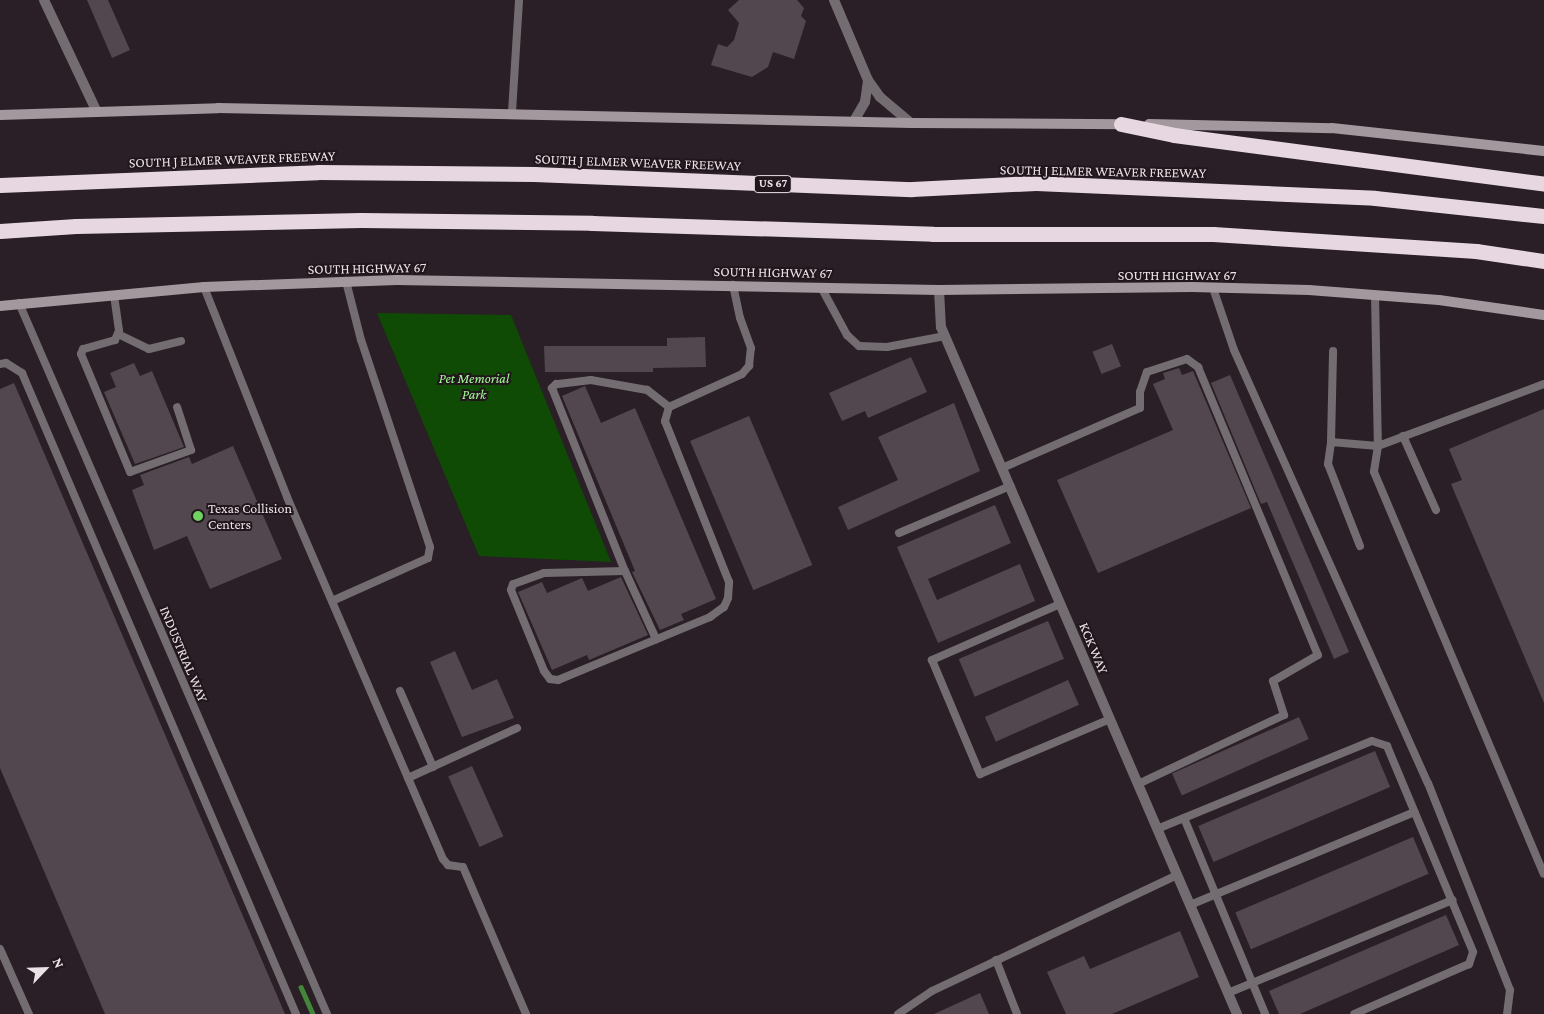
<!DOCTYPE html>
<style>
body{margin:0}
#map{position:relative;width:1544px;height:1014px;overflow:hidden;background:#2a1f26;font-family:"Crimson Pro",serif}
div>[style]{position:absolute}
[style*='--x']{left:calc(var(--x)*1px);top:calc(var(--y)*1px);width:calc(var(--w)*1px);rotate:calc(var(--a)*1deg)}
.green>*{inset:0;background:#0f4b04}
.stream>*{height:4.5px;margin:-2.25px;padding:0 2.25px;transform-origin:2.25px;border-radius:2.25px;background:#438539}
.building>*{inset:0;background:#53474f;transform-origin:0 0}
.lane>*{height:8px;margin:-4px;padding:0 4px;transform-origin:4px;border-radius:4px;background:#736d71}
.street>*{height:10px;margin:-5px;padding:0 5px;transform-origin:5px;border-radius:5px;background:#736d71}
.secondary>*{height:10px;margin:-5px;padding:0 5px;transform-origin:5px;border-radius:5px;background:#a2989e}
.highway>*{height:15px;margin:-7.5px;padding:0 7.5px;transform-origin:7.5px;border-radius:7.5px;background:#e7d7e1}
.dots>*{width:14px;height:14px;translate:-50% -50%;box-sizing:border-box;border:2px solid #20161c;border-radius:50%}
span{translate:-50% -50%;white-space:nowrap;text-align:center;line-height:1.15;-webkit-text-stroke:4px #20161c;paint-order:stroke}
.shield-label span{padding:1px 4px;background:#20161c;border:1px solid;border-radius:4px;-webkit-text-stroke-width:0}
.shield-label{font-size:12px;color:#eae2e7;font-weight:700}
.street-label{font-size:14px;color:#eae2e7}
.park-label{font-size:14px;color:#a4fc97;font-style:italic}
.poi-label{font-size:14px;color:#eae2e7}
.left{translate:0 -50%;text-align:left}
.north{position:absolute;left:20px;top:944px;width:50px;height:50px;-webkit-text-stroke:4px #20161c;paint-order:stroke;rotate:66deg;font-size:14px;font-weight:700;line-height:20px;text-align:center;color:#eae2e7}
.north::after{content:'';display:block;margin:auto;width:18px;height:22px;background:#eae2e7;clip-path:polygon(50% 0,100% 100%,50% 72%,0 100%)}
</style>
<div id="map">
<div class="green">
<i style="clip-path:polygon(377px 313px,511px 315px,611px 562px,479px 556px)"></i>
</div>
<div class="stream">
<i style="--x:301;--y:987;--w:30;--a:66"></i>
</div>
<div class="building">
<i style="clip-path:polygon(87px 0,108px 0,130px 50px,112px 58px)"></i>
<i style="clip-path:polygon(739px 0,797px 0,804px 8px,801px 16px,806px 21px,794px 59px,773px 52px,768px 67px,752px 77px,711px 65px,718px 44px,727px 47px,734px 40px,739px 23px,728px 10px)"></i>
<i style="clip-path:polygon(705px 337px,706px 367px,653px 368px,653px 372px,545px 372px,544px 346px,667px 346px,667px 338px)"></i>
<i style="left:1112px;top:344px;width:24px;height:21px;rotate:68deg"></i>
<i style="clip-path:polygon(911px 357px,927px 392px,868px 418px,865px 411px,842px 421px,829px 393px)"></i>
<i style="clip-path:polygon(134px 363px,140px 376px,152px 371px,184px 447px,135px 464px,104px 392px,116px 387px,110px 373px)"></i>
<i style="clip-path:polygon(1179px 368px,1182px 375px,1193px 371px,1251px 508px,1098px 573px,1057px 480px,1173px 430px,1153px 384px,1165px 379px,1163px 373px)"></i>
<i style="clip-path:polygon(1230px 375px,1349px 652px,1334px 659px,1267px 502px,1261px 504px,1211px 383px)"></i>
<i style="clip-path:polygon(14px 383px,285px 1014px,105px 1014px,0 768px,0 389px)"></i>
<i style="clip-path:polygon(585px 386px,601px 423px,635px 408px,716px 599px,681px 614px,684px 620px,660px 630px,632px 572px,635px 571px,562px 396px)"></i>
<i style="clip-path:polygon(954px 403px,980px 471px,848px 530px,838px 507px,898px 480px,878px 437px)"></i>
<i style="clip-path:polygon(1544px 409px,1544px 703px,1451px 484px,1462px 480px,1449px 449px)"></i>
<i style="left:749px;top:416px;width:162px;height:64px;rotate:67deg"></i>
<i style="clip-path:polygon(233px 446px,282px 559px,210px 589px,187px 536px,154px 550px,132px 490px,144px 485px,140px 475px,189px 457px,192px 464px)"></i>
<i style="clip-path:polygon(995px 505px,1011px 543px,928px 579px,937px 600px,1020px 564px,1035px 601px,938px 643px,897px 547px)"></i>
<i style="clip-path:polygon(621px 577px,648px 635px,589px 660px,587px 655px,552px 670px,518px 592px,542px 582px,547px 593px,582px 578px,588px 591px)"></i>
<i style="left:1048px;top:621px;width:41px;height:97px;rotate:67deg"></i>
<i style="clip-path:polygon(455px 651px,472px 690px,497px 679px,514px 718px,462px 737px,430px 662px)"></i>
<i style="left:1068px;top:680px;width:27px;height:91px;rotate:66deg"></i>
<i style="left:1299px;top:717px;width:24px;height:139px;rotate:66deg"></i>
<i style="left:1375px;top:751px;width:39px;height:192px;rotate:67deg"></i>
<i style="left:472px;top:766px;width:77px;height:26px;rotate:66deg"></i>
<i style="left:1413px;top:837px;width:40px;height:193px;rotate:67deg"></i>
<i style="clip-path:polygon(1446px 915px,1459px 945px,1300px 1014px,1279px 1014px,1269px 991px)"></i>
<i style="clip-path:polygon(1180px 931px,1199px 977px,1112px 1014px,1066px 1014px,1047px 972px,1084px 956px,1090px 969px)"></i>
<i style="clip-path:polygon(980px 993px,989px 1014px,934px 1014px)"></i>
</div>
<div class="lane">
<i style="--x:512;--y:112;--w:112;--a:-86.4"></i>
<i style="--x:204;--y:287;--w:226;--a:68.4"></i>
<i style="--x:287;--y:497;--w:394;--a:66.7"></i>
<i style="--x:443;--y:859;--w:8;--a:50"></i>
<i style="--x:448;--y:865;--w:15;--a:8"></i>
<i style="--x:463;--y:867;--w:160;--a:66.8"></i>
<i style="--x:821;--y:287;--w:55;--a:61.6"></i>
<i style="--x:847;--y:335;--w:16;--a:43"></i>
<i style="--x:859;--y:346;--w:28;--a:2"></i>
<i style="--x:887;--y:347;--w:59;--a:-10.7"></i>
<i style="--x:1213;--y:288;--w:65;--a:71.3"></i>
<i style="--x:1234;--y:350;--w:474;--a:65.9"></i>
<i style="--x:1428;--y:783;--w:223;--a:68.4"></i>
<i style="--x:1510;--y:990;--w:24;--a:97"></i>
<i style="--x:114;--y:295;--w:36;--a:82"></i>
<i style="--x:119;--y:331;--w:10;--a:114"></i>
<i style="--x:115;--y:340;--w:33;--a:164"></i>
<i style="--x:83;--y:349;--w:5;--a:112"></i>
<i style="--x:81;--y:354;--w:128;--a:67.4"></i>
<i style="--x:130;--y:472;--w:65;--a:-19.8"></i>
<i style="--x:191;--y:450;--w:45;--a:-108"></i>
<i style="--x:1375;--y:295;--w:151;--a:88.9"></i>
<i style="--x:1378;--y:446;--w:26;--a:99"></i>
<i style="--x:1374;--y:472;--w:436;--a:67.1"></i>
<i style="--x:19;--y:303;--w:775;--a:66.58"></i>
<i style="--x:118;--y:334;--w:34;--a:26"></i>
<i style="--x:149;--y:349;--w:33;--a:-14"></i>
<i style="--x:0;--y:364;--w:6;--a:-9"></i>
<i style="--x:6;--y:363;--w:19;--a:32"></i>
<i style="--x:22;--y:373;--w:697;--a:66.86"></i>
<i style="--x:669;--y:407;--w:28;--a:-142"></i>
<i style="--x:647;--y:390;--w:57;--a:-169.9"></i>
<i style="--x:591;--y:380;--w:35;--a:173"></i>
<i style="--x:556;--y:384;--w:6;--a:135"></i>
<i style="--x:552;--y:388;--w:197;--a:68.3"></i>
<i style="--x:625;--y:571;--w:81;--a:178.6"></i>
<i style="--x:544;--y:573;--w:33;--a:160"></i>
<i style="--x:513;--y:584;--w:6;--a:108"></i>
<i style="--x:511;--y:590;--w:87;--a:67.8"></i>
<i style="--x:544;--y:671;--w:10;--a:53"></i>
<i style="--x:550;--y:679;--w:8;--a:7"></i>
<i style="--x:558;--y:680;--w:165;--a:-22.5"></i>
<i style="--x:710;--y:617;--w:17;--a:-36"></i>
<i style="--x:724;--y:607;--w:10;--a:-66"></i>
<i style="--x:728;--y:598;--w:16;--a:-86"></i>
<i style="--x:729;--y:582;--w:173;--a:-111.7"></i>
<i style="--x:665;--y:421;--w:15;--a:-74"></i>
<i style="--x:669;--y:407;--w:80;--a:-24.3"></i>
<i style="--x:742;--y:374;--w:11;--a:-49"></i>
<i style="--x:749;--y:366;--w:18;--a:-84"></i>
<i style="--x:751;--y:348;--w:32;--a:-110"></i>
<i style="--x:740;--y:318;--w:34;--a:-102"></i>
<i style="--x:1403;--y:436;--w:81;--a:66"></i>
<i style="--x:1331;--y:442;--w:91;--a:-88.7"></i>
<i style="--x:1002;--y:468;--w:150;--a:-23.5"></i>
<i style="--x:1140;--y:408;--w:16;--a:-90"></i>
<i style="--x:1140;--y:392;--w:21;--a:-71"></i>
<i style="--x:1147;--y:372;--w:42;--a:-18"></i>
<i style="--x:1187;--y:359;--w:14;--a:36"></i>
<i style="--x:1198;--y:367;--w:312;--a:67.4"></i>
<i style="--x:1318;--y:655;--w:52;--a:150"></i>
<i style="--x:1273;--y:681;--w:36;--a:72"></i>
<i style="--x:1284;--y:715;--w:161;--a:154.7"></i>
<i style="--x:899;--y:533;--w:121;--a:-22.9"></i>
<i style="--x:1360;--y:546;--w:88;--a:-111.3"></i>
<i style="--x:1328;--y:464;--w:22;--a:-82"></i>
<i style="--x:1331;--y:442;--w:47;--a:4.9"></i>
<i style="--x:1378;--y:446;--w:177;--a:-20.5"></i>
<i style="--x:625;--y:571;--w:75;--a:65.5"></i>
<i style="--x:332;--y:601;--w:105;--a:-24.1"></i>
<i style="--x:428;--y:558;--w:11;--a:-80"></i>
<i style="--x:430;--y:547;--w:218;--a:-108.4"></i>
<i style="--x:361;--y:340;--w:61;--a:-104.3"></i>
<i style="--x:1060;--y:604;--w:140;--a:156.4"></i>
<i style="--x:932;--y:660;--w:124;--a:67.2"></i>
<i style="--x:980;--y:774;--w:141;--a:-22.9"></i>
<i style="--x:400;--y:691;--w:83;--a:66.5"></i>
<i style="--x:408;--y:778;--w:120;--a:-24.6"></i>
<i style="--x:1184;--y:818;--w:212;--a:67.5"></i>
<i style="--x:1157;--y:829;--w:232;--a:-22.3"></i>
<i style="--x:1372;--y:741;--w:16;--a:18"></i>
<i style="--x:1387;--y:746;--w:223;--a:67.3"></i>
<i style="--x:1473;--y:952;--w:13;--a:108"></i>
<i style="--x:1469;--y:964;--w:125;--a:156.5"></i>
<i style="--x:1190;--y:905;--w:243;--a:-22.5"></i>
<i style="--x:0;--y:949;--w:71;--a:66"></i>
<i style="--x:996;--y:960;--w:58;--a:68.7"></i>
<i style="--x:1228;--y:993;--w:243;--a:-22.5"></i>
<i style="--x:898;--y:1014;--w:41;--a:-34.1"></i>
<i style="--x:932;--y:991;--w:271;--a:-25.3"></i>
</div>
<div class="street">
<i style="--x:44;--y:0;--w:122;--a:64.7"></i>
<i style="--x:834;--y:0;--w:87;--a:67"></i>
<i style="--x:868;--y:80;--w:21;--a:55"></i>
<i style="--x:880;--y:97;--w:40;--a:40"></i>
<i style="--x:854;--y:121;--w:22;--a:-60"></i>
<i style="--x:865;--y:102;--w:22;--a:-82"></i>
<i style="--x:939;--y:290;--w:37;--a:87"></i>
<i style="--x:941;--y:327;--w:748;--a:66.69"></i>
</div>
<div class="secondary">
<i style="--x:0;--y:115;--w:218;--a:-1.8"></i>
<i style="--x:218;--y:108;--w:693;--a:1.24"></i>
<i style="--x:911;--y:123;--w:216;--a:0.3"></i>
<i style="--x:1149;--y:124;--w:183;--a:1.3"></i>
<i style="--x:1332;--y:128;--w:213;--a:6.2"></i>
<i style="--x:0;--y:306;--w:205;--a:-5.3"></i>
<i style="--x:204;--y:287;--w:193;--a:-2.1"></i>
<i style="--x:397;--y:280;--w:542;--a:1.06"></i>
<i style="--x:939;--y:290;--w:253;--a:-0.7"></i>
<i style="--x:1192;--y:287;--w:117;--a:1.5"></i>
<i style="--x:1309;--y:290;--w:130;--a:4.4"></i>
<i style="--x:1439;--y:300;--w:106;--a:8.1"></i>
</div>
<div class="highway">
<i style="--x:1121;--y:124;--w:54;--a:11.7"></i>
<i style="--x:1174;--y:135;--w:373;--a:7.5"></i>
<i style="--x:0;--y:185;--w:318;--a:-2.3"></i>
<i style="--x:318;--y:172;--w:216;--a:0.5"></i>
<i style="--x:534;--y:174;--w:378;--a:2.3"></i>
<i style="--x:912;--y:189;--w:124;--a:-2.8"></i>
<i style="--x:1036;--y:183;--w:339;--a:2.5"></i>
<i style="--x:1375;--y:198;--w:170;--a:6.1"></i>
<i style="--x:0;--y:231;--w:76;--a:-3.8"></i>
<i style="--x:76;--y:226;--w:285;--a:-1.2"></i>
<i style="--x:361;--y:220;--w:231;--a:0.7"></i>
<i style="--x:592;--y:223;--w:341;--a:1.8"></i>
<i style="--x:933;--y:234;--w:280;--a:0"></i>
<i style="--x:1213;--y:234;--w:264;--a:3.7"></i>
<i style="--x:1476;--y:251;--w:69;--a:8.4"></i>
</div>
<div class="dots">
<i style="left:198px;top:516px;background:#6fd360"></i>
</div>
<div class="shield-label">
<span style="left:773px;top:184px">US 67</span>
</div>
<div class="street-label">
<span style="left:232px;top:159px;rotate:-2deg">SOUTH J ELMER WEAVER FREEWAY</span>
<span style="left:638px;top:162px;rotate:2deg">SOUTH J ELMER WEAVER FREEWAY</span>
<span style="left:1103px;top:171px;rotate:1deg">SOUTH J ELMER WEAVER FREEWAY</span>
<span style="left:367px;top:268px;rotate:-1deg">SOUTH HIGHWAY 67</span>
<span style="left:773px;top:272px;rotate:1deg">SOUTH HIGHWAY 67</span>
<span style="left:1177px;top:275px">SOUTH HIGHWAY 67</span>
<span style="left:1094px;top:648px;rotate:67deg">KCK WAY</span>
<span style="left:184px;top:654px;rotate:67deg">INDUSTRIAL WAY</span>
</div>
<div class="park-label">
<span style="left:474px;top:386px">Pet Memorial<br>Park</span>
</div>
<div class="poi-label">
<span class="left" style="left:208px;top:516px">Texas Collision<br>Centers</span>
</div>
<div class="north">N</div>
</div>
